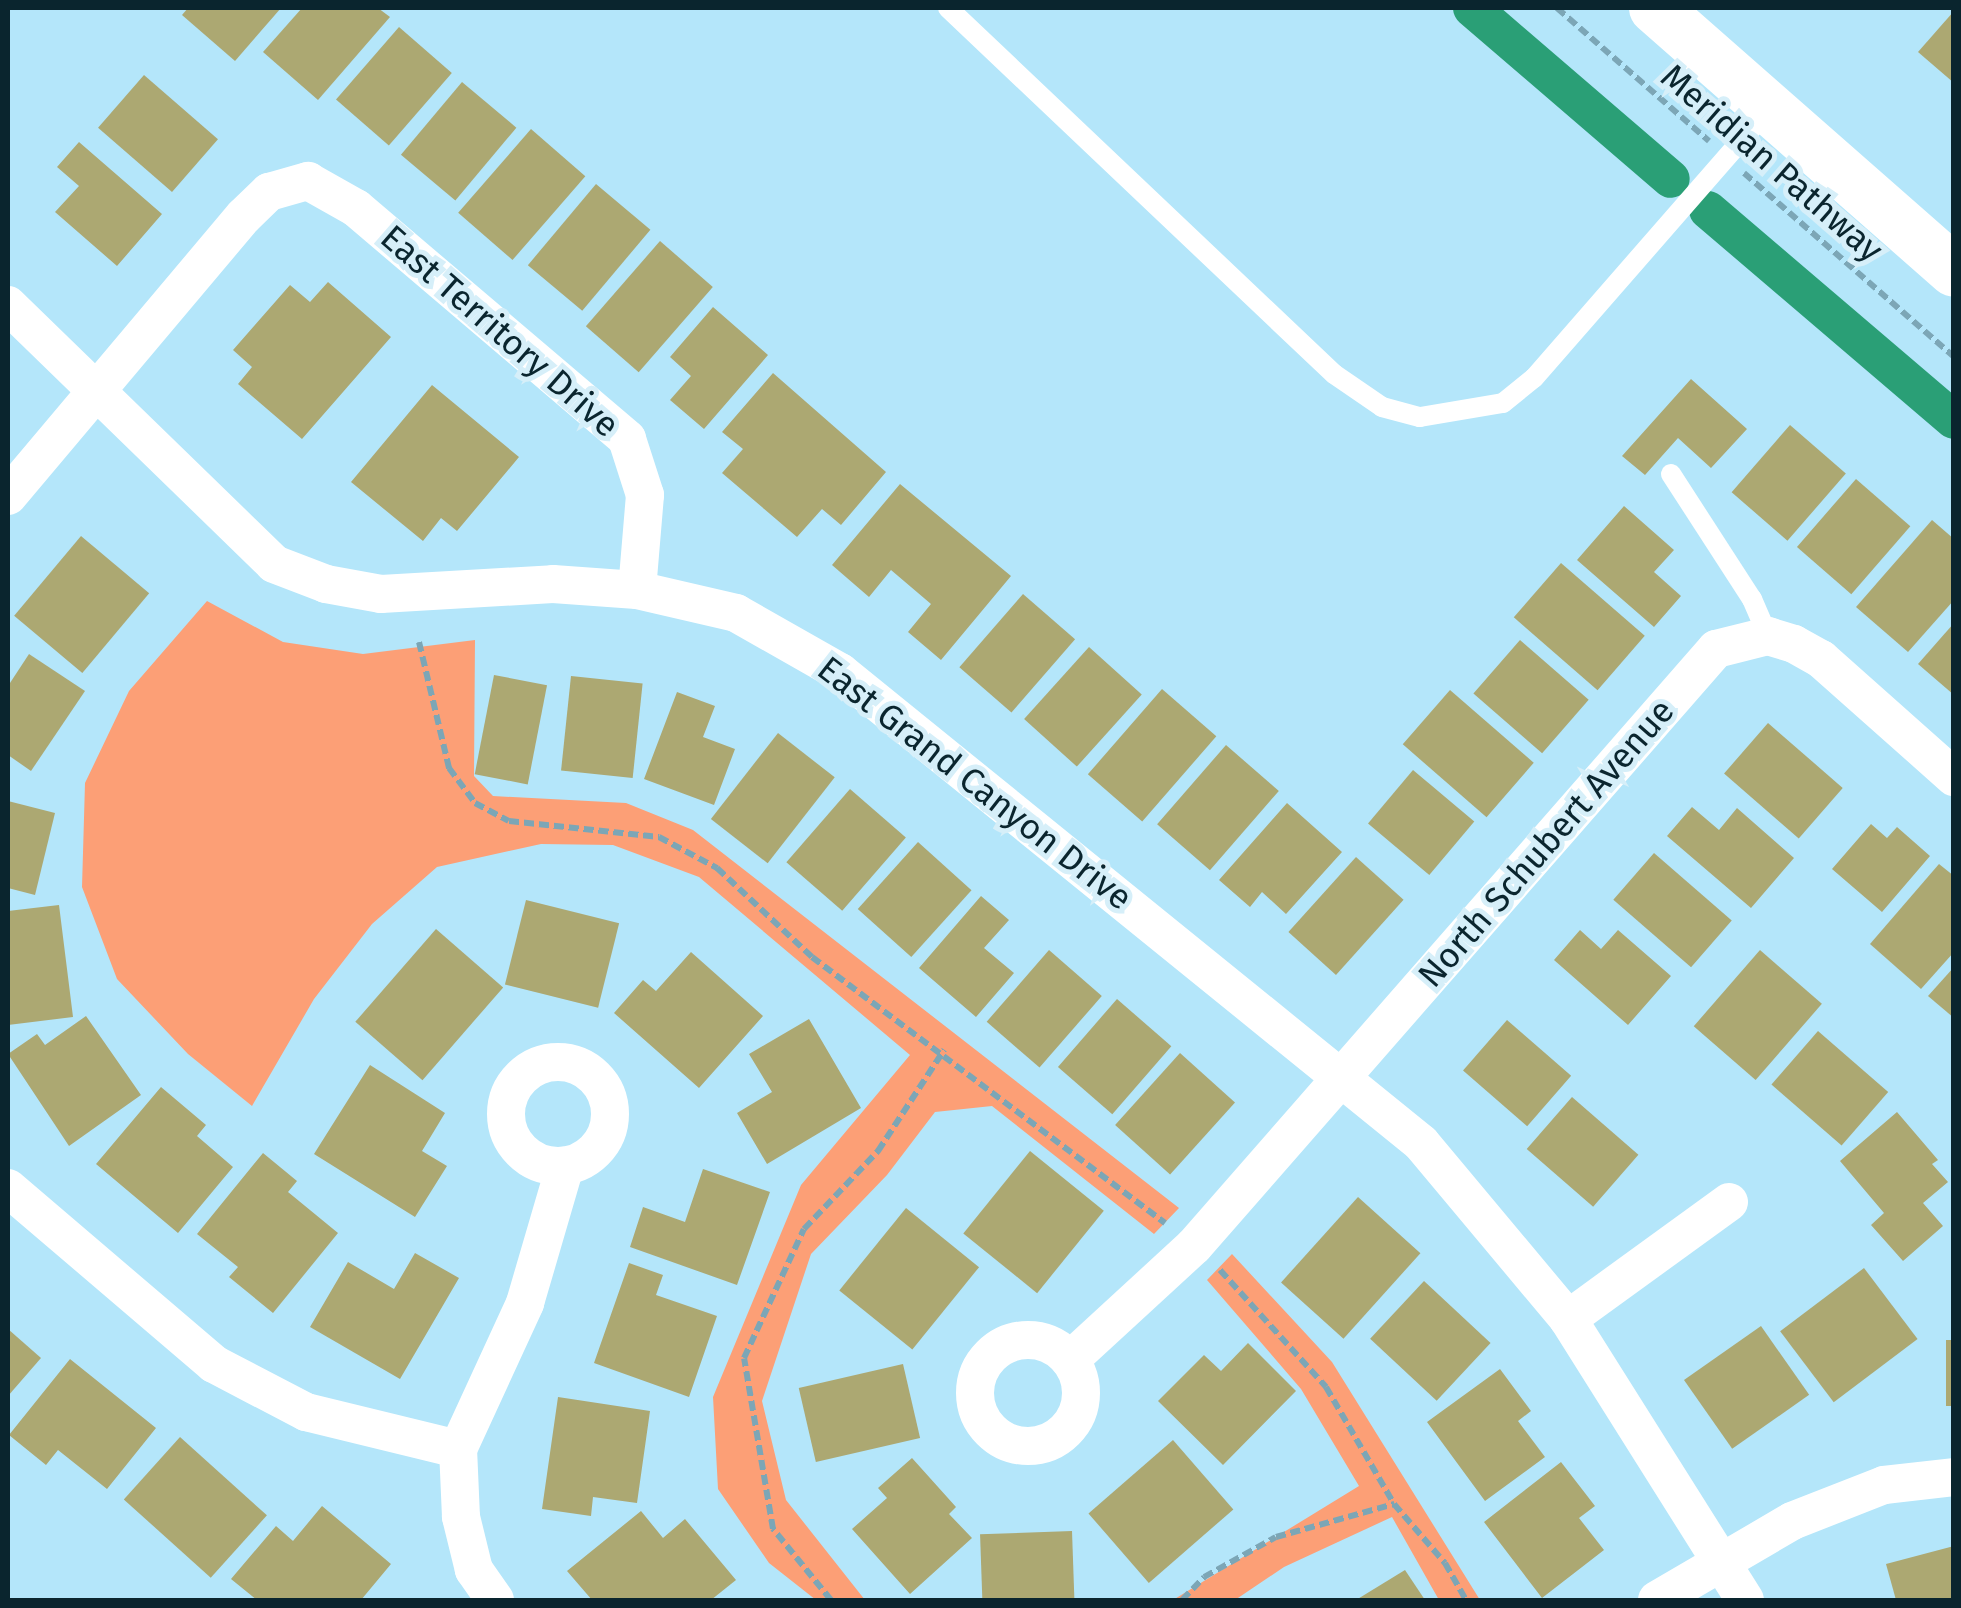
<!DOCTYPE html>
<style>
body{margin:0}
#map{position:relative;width:1961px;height:1608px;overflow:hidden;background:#b4e6fa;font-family:"Fira Sans",sans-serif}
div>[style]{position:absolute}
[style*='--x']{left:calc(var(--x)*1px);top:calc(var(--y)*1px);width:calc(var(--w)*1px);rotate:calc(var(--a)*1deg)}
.green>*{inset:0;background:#fc9f76}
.canal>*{height:38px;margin:-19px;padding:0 19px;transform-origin:19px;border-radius:19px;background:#2a9f76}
.building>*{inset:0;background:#aca872;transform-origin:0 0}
.path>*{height:6px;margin-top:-3px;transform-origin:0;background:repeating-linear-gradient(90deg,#7ca6b6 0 10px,transparent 0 15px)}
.lane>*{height:20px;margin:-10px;padding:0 10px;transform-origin:10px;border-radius:10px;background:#fff}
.street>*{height:38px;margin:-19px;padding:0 19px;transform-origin:19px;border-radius:19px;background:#fff}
.street>.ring{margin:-19px;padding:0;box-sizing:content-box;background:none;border:38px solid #fff;border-radius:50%}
.secondary>*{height:52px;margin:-26px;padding:0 26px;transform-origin:26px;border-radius:26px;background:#fff}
span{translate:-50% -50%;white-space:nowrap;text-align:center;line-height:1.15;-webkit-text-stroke:10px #d6eff9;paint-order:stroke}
.street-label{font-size:35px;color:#0a252e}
.frame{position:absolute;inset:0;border:10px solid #0a252e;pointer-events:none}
</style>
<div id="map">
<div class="green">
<i style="clip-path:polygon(207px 601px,283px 642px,363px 654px,475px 640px,474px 776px,493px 796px,626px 803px,693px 830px,1179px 1208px,1154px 1234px,992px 1106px,935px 1112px,887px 1175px,811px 1254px,762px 1401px,786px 1500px,865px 1600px,816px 1600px,769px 1563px,718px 1489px,713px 1397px,801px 1185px,910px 1055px,699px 877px,613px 845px,541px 844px,437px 867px,372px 924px,314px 999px,252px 1106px,188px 1054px,117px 979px,82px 887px,85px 783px,129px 691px)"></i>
<i style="clip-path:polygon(1232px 1254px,1332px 1362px,1480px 1600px,1439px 1600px,1392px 1517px,1284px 1567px,1235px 1600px,1173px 1600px,1359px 1486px,1301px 1389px,1207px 1280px)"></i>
</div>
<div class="canal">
<i style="--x:1472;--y:8;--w:262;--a:40.7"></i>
<i style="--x:1708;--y:210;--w:323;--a:40.5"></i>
</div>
<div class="building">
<i style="clip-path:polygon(188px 8px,281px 8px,235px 61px,182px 15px)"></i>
<i style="clip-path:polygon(302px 8px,378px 8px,390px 17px,318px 100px,263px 52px)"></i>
<i style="clip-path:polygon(1954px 11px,1954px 83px,1918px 52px)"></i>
<i style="left:399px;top:27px;width:70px;height:96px;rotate:41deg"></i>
<i style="left:144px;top:75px;width:98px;height:70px;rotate:41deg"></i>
<i style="left:462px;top:82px;width:71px;height:95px;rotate:40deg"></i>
<i style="left:531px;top:129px;width:72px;height:111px;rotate:41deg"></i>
<i style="clip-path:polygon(79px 142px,162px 214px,117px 266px,55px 212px,79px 186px,57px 167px)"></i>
<i style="left:596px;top:184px;width:71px;height:106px;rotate:40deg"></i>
<i style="left:660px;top:241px;width:70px;height:113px;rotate:41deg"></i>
<i style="clip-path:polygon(328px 282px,391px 337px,302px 439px,238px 384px,252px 367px,233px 350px,290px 285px,310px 302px)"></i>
<i style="clip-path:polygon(713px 307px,768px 355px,704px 429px,670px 400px,691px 376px,670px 357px)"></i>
<i style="clip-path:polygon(773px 373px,886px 472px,841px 525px,822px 509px,797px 537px,722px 473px,743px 449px,722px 432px)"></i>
<i style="clip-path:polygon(1691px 379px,1747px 429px,1711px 468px,1678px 438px,1645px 475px,1622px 456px)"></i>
<i style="clip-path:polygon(432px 385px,519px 457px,457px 531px,441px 518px,423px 541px,351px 482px)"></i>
<i style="left:1790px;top:425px;width:74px;height:89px;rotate:41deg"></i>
<i style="left:1856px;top:479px;width:72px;height:90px;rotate:41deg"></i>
<i style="clip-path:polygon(900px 484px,1011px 576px,941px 660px,908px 632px,931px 604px,891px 570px,869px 597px,832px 565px)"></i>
<i style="clip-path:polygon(1624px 506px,1674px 550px,1654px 572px,1681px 596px,1654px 627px,1577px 560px)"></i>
<i style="clip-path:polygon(1932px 520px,1954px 539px,1954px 600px,1908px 652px,1856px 607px)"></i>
<i style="left:81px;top:536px;width:89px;height:104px;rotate:40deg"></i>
<i style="left:1561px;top:563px;width:111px;height:72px;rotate:41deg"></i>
<i style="left:1023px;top:594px;width:69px;height:97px;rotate:41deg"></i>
<i style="clip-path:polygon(1954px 623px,1954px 695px,1918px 664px)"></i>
<i style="left:1520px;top:640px;width:91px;height:71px;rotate:41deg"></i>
<i style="left:1089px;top:647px;width:71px;height:97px;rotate:42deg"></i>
<i style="clip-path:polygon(29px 654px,85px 691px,31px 771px,8px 755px,8px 686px)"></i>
<i style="left:494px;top:675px;width:54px;height:101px;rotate:11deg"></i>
<i style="left:571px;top:676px;width:72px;height:95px;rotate:6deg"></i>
<i style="left:1162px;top:689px;width:72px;height:113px;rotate:41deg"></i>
<i style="left:1450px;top:690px;width:111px;height:72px;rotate:41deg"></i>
<i style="clip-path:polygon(677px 692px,715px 706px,703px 737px,735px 749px,714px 805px,644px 779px)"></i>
<i style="left:1768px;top:723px;width:99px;height:67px;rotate:41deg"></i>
<i style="left:778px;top:733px;width:72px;height:109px;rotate:38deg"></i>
<i style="left:1226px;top:745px;width:70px;height:105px;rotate:41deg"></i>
<i style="left:1413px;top:770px;width:80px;height:70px;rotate:40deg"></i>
<i style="left:850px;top:789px;width:74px;height:97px;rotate:41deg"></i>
<i style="clip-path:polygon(8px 801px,55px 813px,35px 895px,8px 888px)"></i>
<i style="clip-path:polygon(1287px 803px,1342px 852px,1286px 914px,1262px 892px,1250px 907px,1219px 880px)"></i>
<i style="clip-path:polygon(1692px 807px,1719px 830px,1737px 808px,1794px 858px,1751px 908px,1667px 836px)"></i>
<i style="clip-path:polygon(1871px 824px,1887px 838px,1897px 827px,1930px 856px,1882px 912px,1832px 869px)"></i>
<i style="left:918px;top:842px;width:72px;height:90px;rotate:42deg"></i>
<i style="left:1654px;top:853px;width:103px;height:62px;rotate:41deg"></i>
<i style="left:1356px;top:857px;width:64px;height:101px;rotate:42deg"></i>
<i style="clip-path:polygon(1939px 864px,1954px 876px,1954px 952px,1921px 989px,1870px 944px)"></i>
<i style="clip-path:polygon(981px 896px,1009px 920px,984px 948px,1014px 973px,976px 1017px,919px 968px)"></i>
<i style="left:526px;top:900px;width:96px;height:87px;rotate:14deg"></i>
<i style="clip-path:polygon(59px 905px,73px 1017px,8px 1025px,8px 911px)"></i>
<i style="left:436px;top:929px;width:89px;height:123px;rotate:41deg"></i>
<i style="clip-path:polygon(1580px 930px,1601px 949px,1618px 930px,1671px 976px,1628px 1025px,1554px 960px)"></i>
<i style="left:1049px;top:950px;width:70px;height:95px;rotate:41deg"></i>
<i style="left:1760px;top:950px;width:82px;height:101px;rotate:41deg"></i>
<i style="clip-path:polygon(691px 952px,763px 1016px,699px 1088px,614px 1013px,643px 980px,656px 991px)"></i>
<i style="clip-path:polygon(1954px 967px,1954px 1018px,1928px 996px)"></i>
<i style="left:1117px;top:999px;width:72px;height:90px;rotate:41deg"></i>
<i style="clip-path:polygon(86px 1016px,141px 1095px,69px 1146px,8px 1054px,37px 1034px,45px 1045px)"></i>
<i style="clip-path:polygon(809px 1019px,861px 1108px,767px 1164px,737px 1113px,772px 1092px,749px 1054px)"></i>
<i style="left:1507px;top:1020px;width:85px;height:67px;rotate:41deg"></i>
<i style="left:1818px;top:1031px;width:93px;height:71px;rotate:41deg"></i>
<i style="left:1180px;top:1053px;width:74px;height:97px;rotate:42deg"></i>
<i style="clip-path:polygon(370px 1065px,445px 1113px,422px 1151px,447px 1166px,415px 1217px,314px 1154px)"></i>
<i style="clip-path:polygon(161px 1087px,206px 1125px,197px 1136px,233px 1167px,178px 1233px,96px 1164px)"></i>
<i style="left:1572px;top:1097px;width:88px;height:69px;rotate:41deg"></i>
<i style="clip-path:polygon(1897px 1112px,1938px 1160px,1932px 1164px,1948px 1182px,1923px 1203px,1943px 1226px,1903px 1261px,1871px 1225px,1884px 1213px,1840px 1161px)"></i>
<i style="left:1030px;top:1151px;width:95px;height:106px;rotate:39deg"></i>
<i style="clip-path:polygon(263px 1153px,297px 1181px,288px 1192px,338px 1233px,273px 1313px,229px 1277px,238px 1267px,197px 1234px)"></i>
<i style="clip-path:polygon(703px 1169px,770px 1192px,737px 1285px,630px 1247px,643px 1207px,685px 1222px)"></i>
<i style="left:1358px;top:1197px;width:84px;height:115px;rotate:42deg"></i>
<i style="left:906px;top:1208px;width:94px;height:106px;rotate:39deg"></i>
<i style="clip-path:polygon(415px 1253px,459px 1278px,400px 1379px,310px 1327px,348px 1262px,394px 1289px)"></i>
<i style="clip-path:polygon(629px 1263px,663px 1275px,656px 1295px,717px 1316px,689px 1397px,594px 1363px)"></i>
<i style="left:1864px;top:1268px;width:89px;height:105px;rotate:53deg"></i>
<i style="left:1424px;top:1281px;width:91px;height:79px;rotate:43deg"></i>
<i style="left:1761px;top:1326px;width:84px;height:94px;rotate:55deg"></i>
<i style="clip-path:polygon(8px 1329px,41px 1358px,8px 1396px)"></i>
<i style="left:1946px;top:1340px;width:8px;height:66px"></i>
<i style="clip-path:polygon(1248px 1343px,1296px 1391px,1223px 1465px,1158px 1401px,1204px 1355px,1221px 1371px)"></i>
<i style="clip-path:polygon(70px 1359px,156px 1428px,107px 1489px,58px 1450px,46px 1465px,9px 1435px)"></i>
<i style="left:903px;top:1364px;width:76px;height:107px;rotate:77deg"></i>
<i style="clip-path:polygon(1500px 1369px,1531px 1411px,1518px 1421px,1545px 1457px,1485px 1501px,1427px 1422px)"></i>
<i style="clip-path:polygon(558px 1397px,650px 1411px,637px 1503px,593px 1497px,591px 1516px,542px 1509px)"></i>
<i style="left:180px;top:1437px;width:117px;height:84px;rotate:42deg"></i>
<i style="left:1173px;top:1440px;width:92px;height:112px;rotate:49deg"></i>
<i style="clip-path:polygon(912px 1458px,956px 1507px,949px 1514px,972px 1538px,910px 1594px,852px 1529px,887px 1498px,878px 1488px)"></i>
<i style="clip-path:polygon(1561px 1462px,1595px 1506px,1579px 1518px,1604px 1550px,1542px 1598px,1484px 1522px)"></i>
<i style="clip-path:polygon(322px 1506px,391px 1564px,361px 1600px,257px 1600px,231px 1579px,276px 1526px,293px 1541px)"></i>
<i style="clip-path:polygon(641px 1511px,663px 1538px,685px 1519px,736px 1580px,711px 1600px,592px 1600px,567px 1571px)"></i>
<i style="left:1072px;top:1531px;width:69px;height:92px;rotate:88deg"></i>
<i style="clip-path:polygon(1954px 1546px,1954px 1600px,1896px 1600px,1886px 1564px)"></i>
<i style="clip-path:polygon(1405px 1570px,1425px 1600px,1356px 1600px)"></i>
</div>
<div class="path">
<i style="--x:1557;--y:8;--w:202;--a:41.2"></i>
<i style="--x:1744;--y:173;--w:279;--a:41.2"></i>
<i style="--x:419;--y:642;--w:130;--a:76.6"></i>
<i style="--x:449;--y:768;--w:44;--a:53.4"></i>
<i style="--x:475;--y:803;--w:38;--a:28"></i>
<i style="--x:509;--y:821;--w:151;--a:6.1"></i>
<i style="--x:659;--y:837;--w:66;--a:28.1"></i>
<i style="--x:717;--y:868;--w:130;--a:43.1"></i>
<i style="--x:812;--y:957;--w:442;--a:37"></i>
<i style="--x:1220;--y:1270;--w:158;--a:47.8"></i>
<i style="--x:1326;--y:1387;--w:135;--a:59.8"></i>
<i style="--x:1394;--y:1504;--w:78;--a:49.2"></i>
<i style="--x:1445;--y:1563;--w:43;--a:60.4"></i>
<i style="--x:831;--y:1600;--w:92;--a:-129.2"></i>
<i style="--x:773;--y:1529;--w:173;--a:-99.6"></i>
<i style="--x:744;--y:1358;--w:142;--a:-65.1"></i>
<i style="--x:804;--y:1229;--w:108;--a:-46.5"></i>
<i style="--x:878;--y:1151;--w:121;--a:-56.8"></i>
<i style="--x:1182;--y:1600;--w:32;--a:-46"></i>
<i style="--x:1204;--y:1577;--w:82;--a:-29.1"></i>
<i style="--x:1276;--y:1537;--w:123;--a:-15.6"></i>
</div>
<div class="lane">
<i style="--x:948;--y:8;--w:532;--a:43.48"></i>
<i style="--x:1334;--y:374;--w:58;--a:34.5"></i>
<i style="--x:1382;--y:407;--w:39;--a:15"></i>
<i style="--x:1420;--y:417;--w:84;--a:-9.6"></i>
<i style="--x:1503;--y:403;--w:40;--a:-39"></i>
<i style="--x:1534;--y:378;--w:359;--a:-48.9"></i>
<i style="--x:1671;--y:474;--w:149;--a:57.1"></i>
<i style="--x:1752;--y:599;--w:40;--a:66.6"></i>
</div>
<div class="street">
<i style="--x:8;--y:305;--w:371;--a:44.2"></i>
<i style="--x:274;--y:564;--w:56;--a:21"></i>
<i style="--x:326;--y:584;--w:56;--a:10.3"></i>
<i style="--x:381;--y:594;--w:172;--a:-3.3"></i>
<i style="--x:553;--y:584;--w:84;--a:4.1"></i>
<i style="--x:637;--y:590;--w:102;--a:13.1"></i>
<i style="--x:736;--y:613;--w:120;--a:29.6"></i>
<i style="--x:840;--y:672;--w:748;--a:39.03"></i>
<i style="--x:1421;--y:1143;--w:229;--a:50.1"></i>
<i style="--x:1568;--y:1319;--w:332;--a:57.8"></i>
<i style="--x:8;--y:496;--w:366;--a:-49.9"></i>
<i style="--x:244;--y:216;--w:35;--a:-44"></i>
<i style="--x:269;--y:192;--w:41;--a:-15.8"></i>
<i style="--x:308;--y:181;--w:55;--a:29.4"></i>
<i style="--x:356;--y:208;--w:356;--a:40.4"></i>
<i style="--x:627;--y:439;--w:59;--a:72.2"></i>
<i style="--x:645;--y:495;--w:95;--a:94.8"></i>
<i class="ring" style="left:506px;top:1062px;width:66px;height:66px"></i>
<i style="--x:8;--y:1188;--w:271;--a:40.5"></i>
<i style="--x:214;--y:1364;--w:104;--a:27.6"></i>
<i style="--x:306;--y:1412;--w:156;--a:13.7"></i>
<i style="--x:1568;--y:1319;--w:199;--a:-36"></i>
<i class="ring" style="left:975px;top:1340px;width:68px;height:68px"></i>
<i style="--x:1070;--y:1360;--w:168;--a:-42.6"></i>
<i style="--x:1194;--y:1246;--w:793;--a:-48.83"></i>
<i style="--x:1716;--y:649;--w:54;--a:-14"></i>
<i style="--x:1768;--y:636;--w:27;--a:17"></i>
<i style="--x:1794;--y:644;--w:31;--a:29"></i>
<i style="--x:1821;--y:659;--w:178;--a:41.6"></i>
<i style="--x:495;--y:1600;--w:37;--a:-125"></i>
<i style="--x:474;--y:1570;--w:55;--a:-103.8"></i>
<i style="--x:461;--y:1517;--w:68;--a:-92.5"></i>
<i style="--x:458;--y:1449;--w:161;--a:-65.3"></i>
<i style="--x:525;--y:1303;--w:143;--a:-73.7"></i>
<i style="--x:1657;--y:1600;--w:156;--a:-30.3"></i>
<i style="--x:1792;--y:1521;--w:99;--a:-21.4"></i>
<i style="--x:1884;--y:1485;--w:70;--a:-6.5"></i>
</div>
<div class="secondary">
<i style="--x:1655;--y:8;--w:398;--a:41.3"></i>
</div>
<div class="street-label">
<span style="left:1772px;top:163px;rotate:41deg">Meridian Pathway</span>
<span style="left:500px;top:331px;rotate:41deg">East Territory Drive</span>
<span style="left:975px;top:783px;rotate:38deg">East Grand Canyon Drive</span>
<span style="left:1546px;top:843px;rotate:-49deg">North Schubert Avenue</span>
</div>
<div class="frame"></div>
</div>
